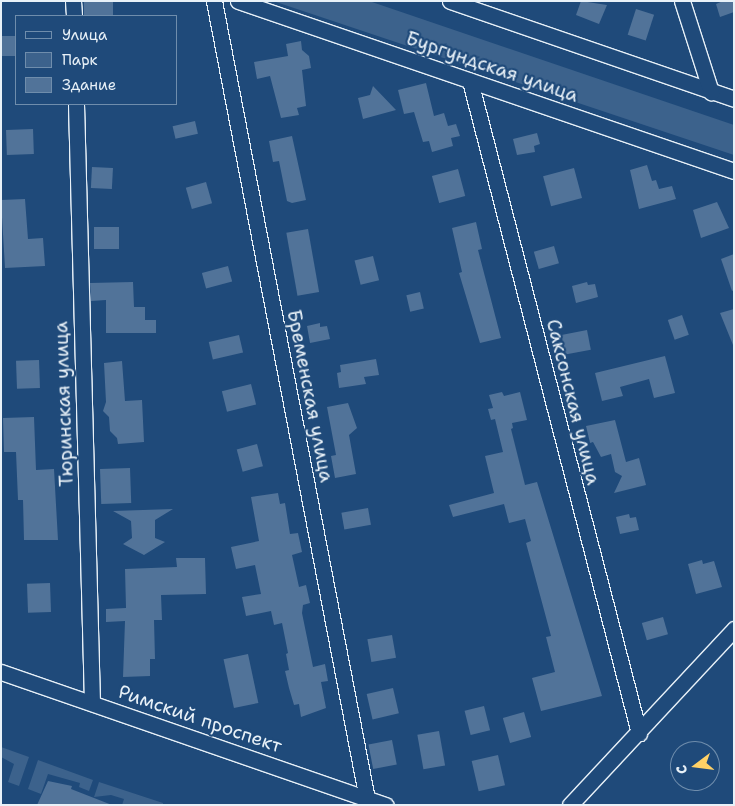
<!DOCTYPE html>
<meta charset="utf-8">
<style>
body{margin:0}
#map{position:relative;width:735px;height:806px;overflow:hidden;background:#1f4a7a;font-family:"Shantell Sans",sans-serif}
div>[style]{position:absolute}
[style*='--x']{left:calc(var(--x)*1px);top:calc(var(--y)*1px);width:calc(var(--w)*1px);rotate:calc(var(--a)*1deg)}
.green>*{inset:0;background:#3c628c}
.building>*{inset:0;background:#517399;transform-origin:0 0}
.roads{filter:drop-shadow(1px 0 #e8f1f8) drop-shadow(-1px 0 #e8f1f8) drop-shadow(0 1px #e8f1f8) drop-shadow(0 -1px #e8f1f8)}
.minor>*{height:15px;margin:-7.5px;padding:0 7.5px;transform-origin:7.5px;border-radius:7.5px;background:#1f4a7a}
span{translate:-50% -50%;white-space:nowrap;text-align:center;line-height:1.15;-webkit-text-stroke:4.5px #1f4a7a;paint-order:stroke}
.street-label{font-size:19px;color:#e8f1f8}
.frame{position:absolute;inset:0;border:2px solid #e8f1f8;pointer-events:none}
.legend{position:absolute;left:15px;top:15px;width:162px;height:90px;box-sizing:border-box;background:#1f4a7a;border:1px solid #6f8dac;margin:0;padding:6px 9px;list-style:none;font-size:15px;color:#e8f1f8}
.legend li{display:flex;align-items:center;gap:10px;height:25px}
.legend b{width:25px;border:1px solid #6f8dac}
.north{position:absolute;left:670px;top:741px;width:50px;height:50px;box-sizing:border-box;background:#1f4a7a;border:1px solid #6f8dac;border-radius:50%;rotate:255deg;font-size:14px;font-weight:700;line-height:20px;text-align:center;color:#e8f1f8}
.north::after{content:'';display:block;margin:auto;width:18px;height:22px;background:#ffd166;clip-path:polygon(50% 0,100% 100%,50% 72%,0 100%)}
</style>
<div id="map">
<div class="green">
<i style="clip-path:polygon(273px 1px,369px 1px,734px 125px,734px 155px)"></i>
<i style="clip-path:polygon(1px 747px,29px 757px,19px 786px,8px 782px,14px 764px,1px 757px)"></i>
<i style="clip-path:polygon(38px 760px,93px 780px,89px 791px,79px 787px,80px 783px,48px 774px,41px 794px,28px 789px)"></i>
<i style="clip-path:polygon(99px 782px,163px 803px,163px 805px,122px 805px,124px 799px,111px 795px,94px 797px)"></i>
</div>
<div class="building">
<i style="left:84px;top:1px;width:29px;height:15px"></i>
<i style="clip-path:polygon(581px 1px,607px 5px,599px 24px,576px 15px)"></i>
<i style="clip-path:polygon(723px 1px,734px 1px,734px 12px,720px 17px,716px 4px)"></i>
<i style="left:636px;top:9px;width:19px;height:27px;rotate:18deg"></i>
<i style="left:1px;top:36px;width:15px;height:20px"></i>
<i style="clip-path:polygon(301px 41px,302px 50px,309px 56px,311px 68px,302px 70px,306px 106px,297px 108px,299px 115px,281px 118px,270px 76px,257px 79px,254px 62px,288px 56px,286px 44px)"></i>
<i style="clip-path:polygon(426px 83px,434px 116px,444px 113px,448px 126px,456px 124px,460px 136px,451px 138px,453px 146px,432px 152px,429px 141px,423px 142px,414px 112px,404px 114px,398px 90px)"></i>
<i style="clip-path:polygon(373px 86px,396px 110px,363px 119px,358px 98px,370px 95px)"></i>
<i style="left:195px;top:121px;width:13px;height:23px;rotate:77deg"></i>
<i style="left:33px;top:129px;width:25px;height:27px;rotate:88deg"></i>
<i style="clip-path:polygon(537px 133px,540px 144px,534px 146px,535px 152px,517px 155px,513px 139px)"></i>
<i style="clip-path:polygon(292px 136px,306px 200px,292px 203px,287px 201px,279px 161px,273px 162px,269px 141px)"></i>
<i style="clip-path:polygon(647px 165px,652px 181px,656px 180px,659px 189px,672px 186px,676px 199px,639px 209px,630px 170px)"></i>
<i style="left:92px;top:167px;width:21px;height:21px;rotate:3deg"></i>
<i style="left:574px;top:168px;width:31px;height:32px;rotate:75deg"></i>
<i style="left:458px;top:169px;width:28px;height:27px;rotate:75deg"></i>
<i style="left:206px;top:182px;width:22px;height:21px;rotate:74deg"></i>
<i style="clip-path:polygon(25px 199px,28px 239px,43px 238px,45px 266px,5px 268px,1px 200px)"></i>
<i style="clip-path:polygon(717px 202px,729px 228px,701px 238px,693px 210px)"></i>
<i style="clip-path:polygon(476px 222px,482px 249px,478px 250px,501px 338px,480px 343px,459px 273px,462px 272px,452px 228px)"></i>
<i style="left:94px;top:227px;width:25px;height:22px"></i>
<i style="left:308px;top:229px;width:64px;height:22px;rotate:80deg"></i>
<i style="left:554px;top:246px;width:18px;height:21px;rotate:74deg"></i>
<i style="clip-path:polygon(734px 254px,734px 290px,732px 291px,721px 259px)"></i>
<i style="left:373px;top:256px;width:25px;height:19px;rotate:76deg"></i>
<i style="left:228px;top:266px;width:16px;height:27px;rotate:75deg"></i>
<i style="clip-path:polygon(133px 282px,134px 307px,145px 307px,145px 320px,156px 320px,156px 333px,106px 333px,106px 300px,91px 301px,90px 283px)"></i>
<i style="clip-path:polygon(587px 282px,588px 285px,595px 284px,598px 297px,576px 303px,572px 286px)"></i>
<i style="left:420px;top:292px;width:17px;height:14px;rotate:77deg"></i>
<i style="clip-path:polygon(734px 309px,734px 345px,733px 345px,720px 313px)"></i>
<i style="left:682px;top:315px;width:21px;height:15px;rotate:71deg"></i>
<i style="clip-path:polygon(320px 323px,320px 327px,327px 326px,330px 339px,310px 343px,307px 326px)"></i>
<i style="left:587px;top:330px;width:20px;height:26px;rotate:79deg"></i>
<i style="left:239px;top:335px;width:18px;height:31px;rotate:77deg"></i>
<i style="clip-path:polygon(665px 356px,675px 393px,654px 398px,649px 379px,620px 387px,623px 396px,602px 401px,595px 373px)"></i>
<i style="clip-path:polygon(376px 359px,379px 375px,364px 377px,366px 384px,339px 388px,337px 373px,341px 372px,340px 365px)"></i>
<i style="left:39px;top:360px;width:28px;height:23px;rotate:88deg"></i>
<i style="clip-path:polygon(122px 361px,125px 401px,142px 400px,144px 442px,118px 444px,117px 438px,110px 431px,109px 417px,103px 411px,106px 402px,104px 363px)"></i>
<i style="left:251px;top:384px;width:21px;height:30px;rotate:76deg"></i>
<i style="clip-path:polygon(502px 392px,504px 396px,520px 392px,527px 420px,512px 423px,513px 428px,511px 429px,525px 485px,537px 482px,602px 696px,541px 711px,532px 678px,555px 672px,546px 637px,551px 636px,526px 543px,531px 541px,525px 519px,509px 523px,504px 504px,453px 517px,449px 505px,494px 493px,485px 456px,503px 452px,495px 419px,491px 420px,488px 409px,493px 408px,489px 395px)"></i>
<i style="clip-path:polygon(348px 403px,357px 428px,349px 435px,356px 474px,335px 478px,331px 456px,336px 455px,327px 407px)"></i>
<i style="clip-path:polygon(34px 417px,36px 470px,54px 469px,58px 540px,24px 540px,23px 500px,18px 500px,16px 452px,4px 452px,3px 418px)"></i>
<i style="clip-path:polygon(615px 420px,626px 462px,639px 458px,646px 485px,614px 493px,622px 476px,615px 472px,611px 454px,601px 457px,593px 442px,590px 443px,586px 426px)"></i>
<i style="left:257px;top:444px;width:23px;height:21px;rotate:75deg"></i>
<i style="left:130px;top:468px;width:35px;height:30px;rotate:88deg"></i>
<i style="clip-path:polygon(278px 493px,280px 504px,285px 503px,290px 534px,298px 533px,302px 552px,292px 555px,299px 587px,306px 585px,310px 603px,303px 605px,302px 613px,313px 667px,325px 664px,328px 681px,321px 682px,326px 708px,301px 717px,299px 704px,294px 705px,289px 688px,285px 671px,289px 670px,286px 654px,288px 653px,282px 623px,274px 625px,271px 611px,246px 616px,242px 597px,261px 594px,255px 565px,236px 569px,231px 547px,259px 541px,251px 497px)"></i>
<i style="left:368px;top:508px;width:17px;height:27px;rotate:80deg"></i>
<i style="clip-path:polygon(173px 509px,155px 520px,155px 538px,165px 542px,144px 555px,123px 544px,132px 538px,131px 521px,113px 511px)"></i>
<i style="clip-path:polygon(629px 514px,630px 518px,636px 517px,639px 530px,620px 534px,616px 517px)"></i>
<i style="clip-path:polygon(176px 558px,205px 558px,206px 594px,161px 595px,162px 620px,154px 620px,155px 659px,150px 659px,150px 676px,123px 677px,125px 621px,106px 622px,106px 609px,126px 608px,125px 569px,177px 567px)"></i>
<i style="clip-path:polygon(702px 560px,703px 564px,714px 561px,722px 587px,696px 594px,688px 564px)"></i>
<i style="left:50px;top:583px;width:29px;height:23px;rotate:88deg"></i>
<i style="left:663px;top:617px;width:18px;height:22px;rotate:74deg"></i>
<i style="left:392px;top:635px;width:23px;height:25px;rotate:80deg"></i>
<i style="left:248px;top:654px;width:50px;height:25px;rotate:78deg"></i>
<i style="left:393px;top:688px;width:26px;height:27px;rotate:77deg"></i>
<i style="left:484px;top:706px;width:25px;height:20px;rotate:76deg"></i>
<i style="left:524px;top:712px;width:26px;height:22px;rotate:74deg"></i>
<i style="left:439px;top:731px;width:35px;height:22px;rotate:80deg"></i>
<i style="left:392px;top:740px;width:25px;height:24px;rotate:79deg"></i>
<i style="left:498px;top:755px;width:31px;height:27px;rotate:77deg"></i>
<i style="clip-path:polygon(48px 781px,72px 786px,71px 789px,112px 805px,37px 805px)"></i>
</div>
<div class="roads">
<div class="minor">
<i style="--x:73;--y:1;--w:15;--a:86"></i>
<i style="--x:214;--y:1;--w:813;--a:79.15"></i>
<i style="--x:238;--y:1;--w:524;--a:18.92"></i>
<i style="--x:450;--y:1;--w:300;--a:19"></i>
<i style="--x:682;--y:1;--w:96;--a:72.3"></i>
<i style="--x:470;--y:81;--w:674;--a:75.47"></i>
<i style="--x:76;--y:104;--w:598;--a:88.47"></i>
<i style="--x:1;--y:672;--w:407;--a:19.1"></i>
<i style="--x:570;--y:805;--w:241;--a:-47"></i>
</div>
</div>
<div class="street-label">
<span style="left:492px;top:67px;rotate:19deg">Бургундская улица</span>
<span style="left:310px;top:396px;rotate:79deg">Бременская улица</span>
<span style="left:573px;top:402px;rotate:76deg">Саксонская улица</span>
<span style="left:64px;top:404px;rotate:-92deg">Тюринская улица</span>
<span style="left:200px;top:719px;rotate:19deg">Римский проспект</span>
</div>
<div class="frame"></div>
<ul class="legend">
<li><b style="height:6px;background:#1f4a7a"></b>Улица</li>
<li><b style="height:14px;background:#3c628c"></b>Парк</li>
<li><b style="height:14px;background:#517399"></b>Здание</li>
</ul>
<div class="north">С</div>
</div>
